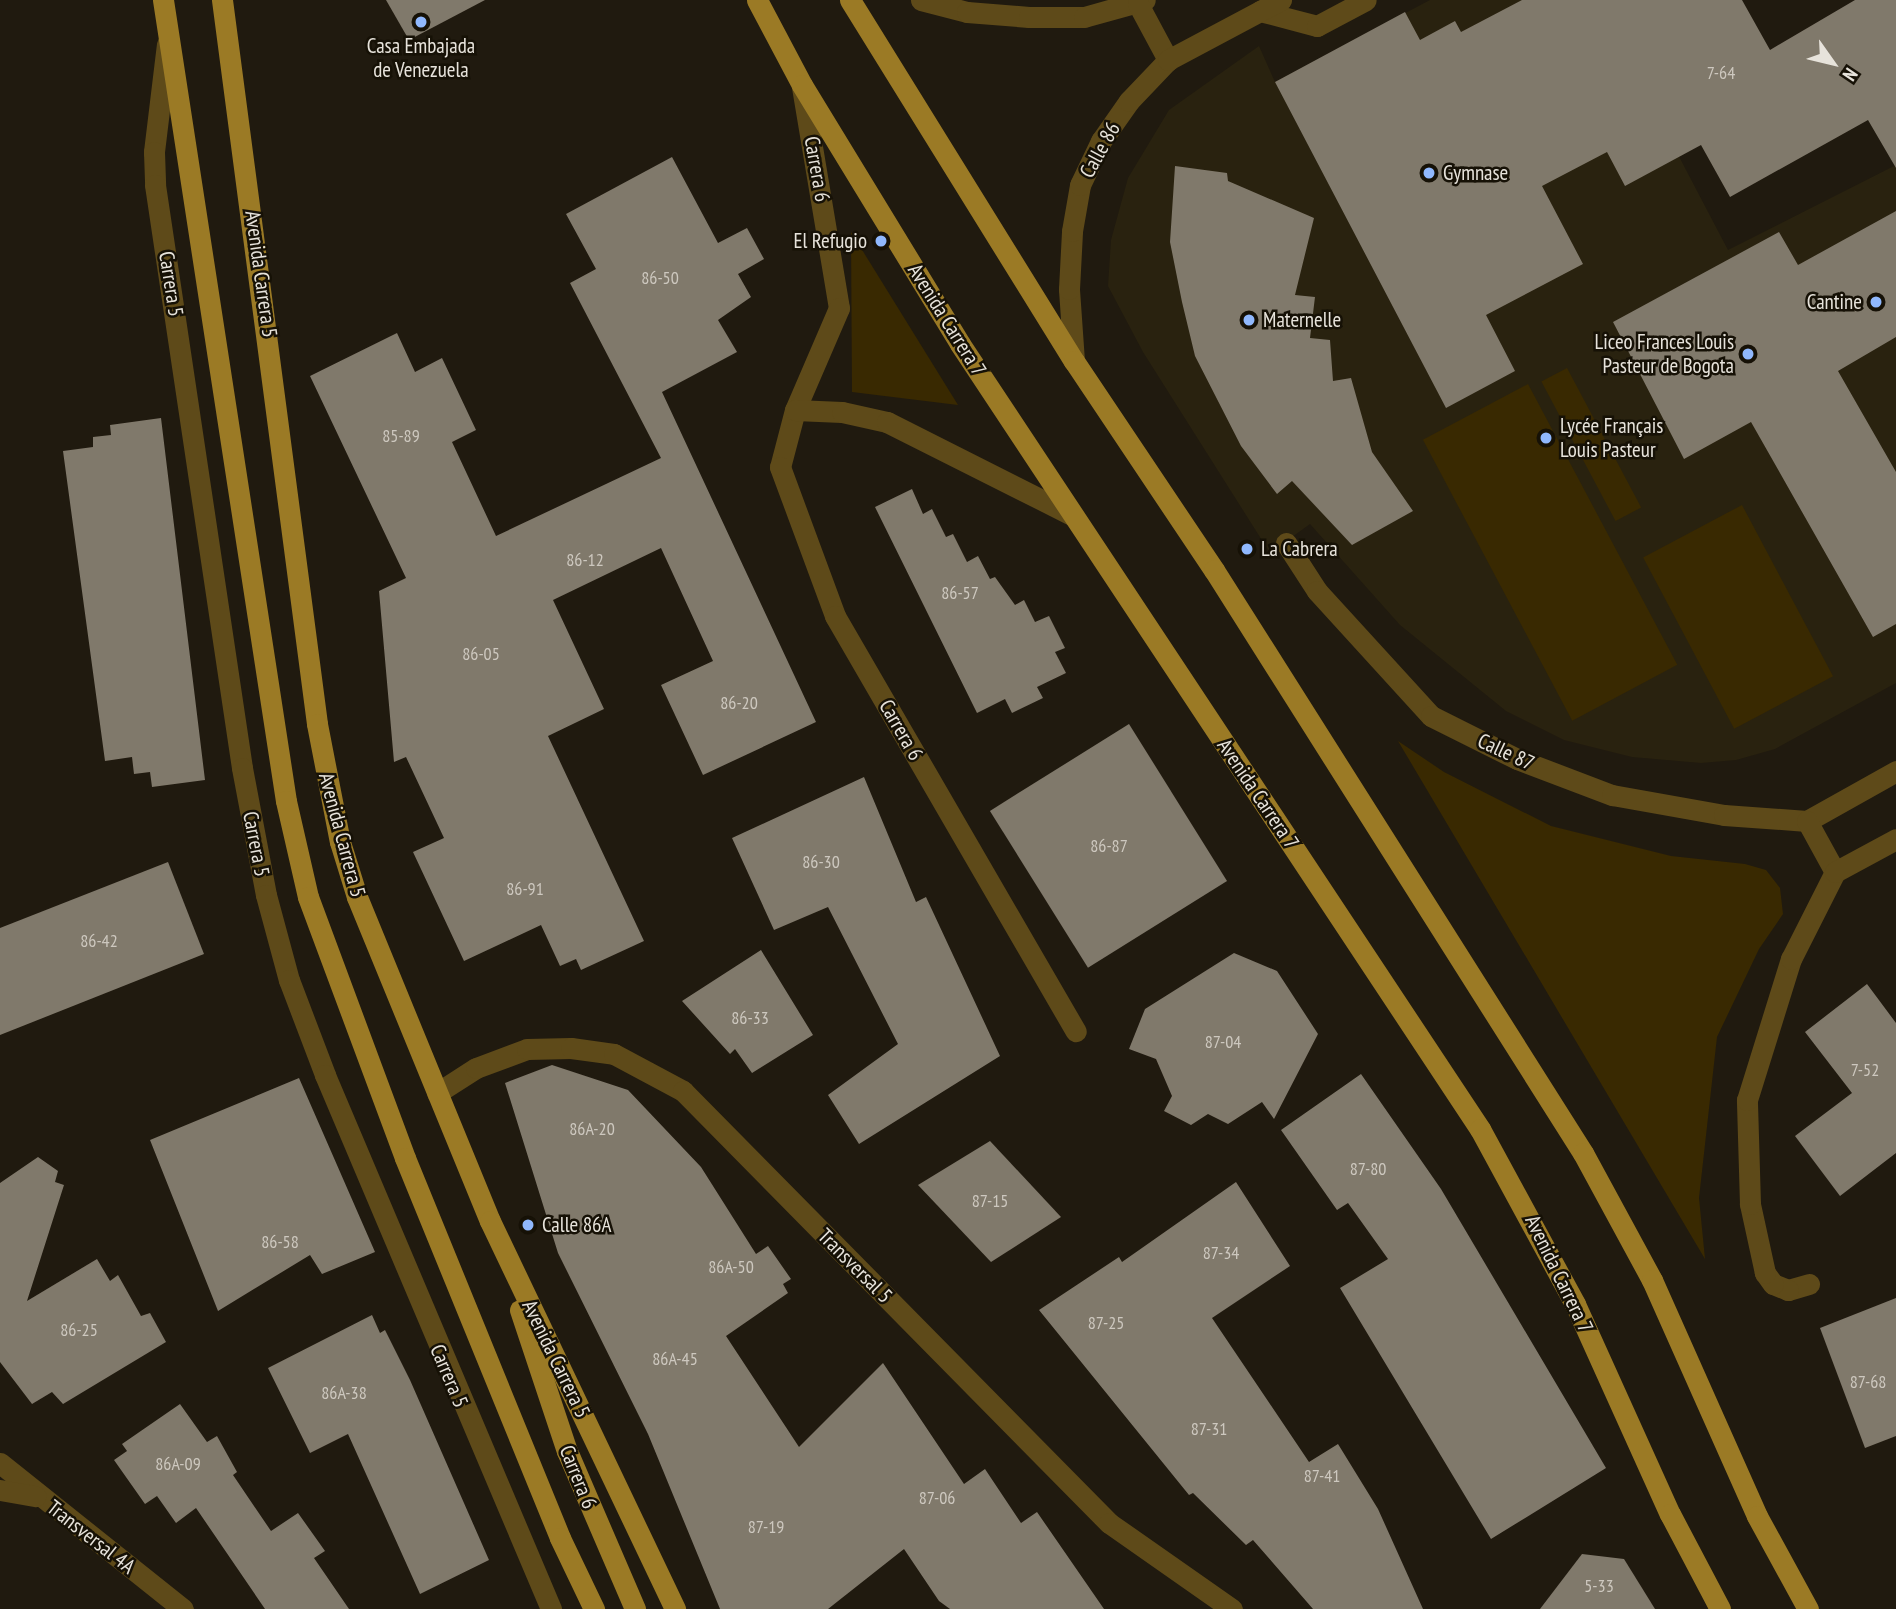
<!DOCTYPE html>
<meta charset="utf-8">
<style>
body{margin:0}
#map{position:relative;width:1896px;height:1609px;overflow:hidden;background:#201a0f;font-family:"PT Sans Narrow",sans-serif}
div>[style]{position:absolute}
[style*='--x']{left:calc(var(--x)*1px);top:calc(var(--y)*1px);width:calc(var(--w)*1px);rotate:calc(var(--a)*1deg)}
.built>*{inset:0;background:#29220f}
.green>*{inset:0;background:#392901;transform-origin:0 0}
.building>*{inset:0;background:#80796b;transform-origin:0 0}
.minor>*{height:21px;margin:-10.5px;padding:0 10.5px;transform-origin:10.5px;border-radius:10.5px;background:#5e4a19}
.major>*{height:21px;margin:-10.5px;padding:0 10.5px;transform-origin:10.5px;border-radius:10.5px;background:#9b7a25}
.dots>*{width:19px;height:19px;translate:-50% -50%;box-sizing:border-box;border:4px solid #161106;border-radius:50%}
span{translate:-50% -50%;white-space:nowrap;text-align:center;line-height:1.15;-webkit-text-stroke:5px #161106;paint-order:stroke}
.number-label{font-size:18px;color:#cdc8bf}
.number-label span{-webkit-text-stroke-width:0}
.poi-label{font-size:21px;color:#e7e3db}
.left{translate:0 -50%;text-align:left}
.right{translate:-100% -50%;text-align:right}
.street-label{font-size:21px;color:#e7e3db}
.north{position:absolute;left:1798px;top:28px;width:70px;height:70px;-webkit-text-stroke:5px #161106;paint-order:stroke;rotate:124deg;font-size:19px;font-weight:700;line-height:28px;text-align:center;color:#e7e3db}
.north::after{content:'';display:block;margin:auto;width:24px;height:32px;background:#e7e3db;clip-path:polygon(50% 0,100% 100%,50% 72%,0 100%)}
</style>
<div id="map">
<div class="built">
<i style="clip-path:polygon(1430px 0,1597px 0,1728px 250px,1896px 165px,1896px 683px,1775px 749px,1736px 760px,1701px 763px,1632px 757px,1564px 740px,1506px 711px,1400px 625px,1310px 524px,1270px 553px,1143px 352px,1108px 286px,1111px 240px,1128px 178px,1169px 110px,1259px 46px,1275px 82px)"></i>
</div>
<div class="green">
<i style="clip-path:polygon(851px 232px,958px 405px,852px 392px)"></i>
<i style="left:1567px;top:368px;width:158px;height:29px;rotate:62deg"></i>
<i style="left:1528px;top:384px;width:318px;height:119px;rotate:62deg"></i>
<i style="left:1742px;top:505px;width:194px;height:112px;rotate:62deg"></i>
<i style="clip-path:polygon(1398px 741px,1444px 772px,1551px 826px,1671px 856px,1745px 864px,1766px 870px,1780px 888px,1783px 914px,1759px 949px,1717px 1037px,1699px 1198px,1705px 1259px)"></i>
</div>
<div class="building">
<i style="clip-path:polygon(386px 0,485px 0,409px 40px)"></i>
<i style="clip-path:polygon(1522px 0,1742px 0,1770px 50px,1855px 0,1896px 0,1896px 168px,1868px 120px,1730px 197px,1701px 145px,1625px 186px,1607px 152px,1542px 186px,1583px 264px,1486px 315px,1515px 371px,1446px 408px,1275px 82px,1405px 12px,1420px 40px,1455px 21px,1461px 32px)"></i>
<i style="clip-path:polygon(672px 157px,718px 243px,747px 228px,764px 259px,738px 274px,751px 297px,718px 320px,737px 352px,662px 392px,816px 722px,703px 775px,661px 685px,713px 661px,661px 548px,553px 600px,604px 709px,548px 736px,644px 941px,581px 970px,576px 959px,560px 966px,541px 925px,464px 961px,413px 852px,444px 838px,406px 757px,394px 762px,379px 591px,406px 578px,310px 376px,397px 333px,415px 372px,442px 358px,476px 430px,452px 442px,496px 536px,661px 458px,570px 283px,596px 269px,566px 214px)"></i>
<i style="clip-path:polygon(1175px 166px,1227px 173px,1228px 181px,1314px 218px,1295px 295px,1315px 297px,1310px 338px,1330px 340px,1333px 381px,1351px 378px,1372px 452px,1413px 511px,1352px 545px,1292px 481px,1277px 494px,1241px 446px,1195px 356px,1182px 302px,1170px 242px)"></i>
<i style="clip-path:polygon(1896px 211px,1896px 337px,1838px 371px,1896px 472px,1896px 624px,1873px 637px,1751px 422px,1684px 459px,1613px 322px,1779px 232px,1798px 265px)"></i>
<i style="clip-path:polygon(161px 418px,205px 780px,152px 787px,150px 772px,134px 774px,132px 757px,105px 761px,63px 451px,93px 447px,93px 437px,111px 435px,110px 425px)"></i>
<i style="clip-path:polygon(912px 489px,923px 514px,932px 509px,946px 537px,953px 534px,967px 562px,978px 556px,990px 579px,995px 577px,1015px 605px,1024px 600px,1035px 622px,1049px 616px,1065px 648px,1055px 652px,1066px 673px,1037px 687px,1043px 698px,1012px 713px,1005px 699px,977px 713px,875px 507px)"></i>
<i style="left:1129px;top:724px;width:185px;height:164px;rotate:58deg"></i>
<i style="clip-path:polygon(864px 777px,916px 902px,926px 897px,1000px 1056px,859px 1144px,828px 1095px,898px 1044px,828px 907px,774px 930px,732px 838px)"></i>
<i style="clip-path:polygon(168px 862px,204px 954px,0 1035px,0 928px)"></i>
<i style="clip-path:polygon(761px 950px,813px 1035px,752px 1073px,735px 1049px,730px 1054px,682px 1001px)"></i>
<i style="clip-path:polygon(1234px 953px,1277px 971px,1318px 1034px,1274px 1119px,1262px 1102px,1228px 1124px,1208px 1114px,1191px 1125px,1164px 1111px,1172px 1096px,1156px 1059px,1129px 1049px,1145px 1009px)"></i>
<i style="clip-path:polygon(1867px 984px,1896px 1023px,1896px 1153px,1840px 1196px,1795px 1136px,1852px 1093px,1805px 1032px)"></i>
<i style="clip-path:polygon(552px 1065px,628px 1090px,701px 1167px,756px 1254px,768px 1246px,791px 1279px,783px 1284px,788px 1293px,726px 1336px,799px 1447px,883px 1363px,964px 1484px,985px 1469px,1021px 1523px,1037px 1512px,1104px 1609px,950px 1609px,939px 1601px,904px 1549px,828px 1609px,720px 1609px,648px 1434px,558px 1253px,505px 1083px)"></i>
<i style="clip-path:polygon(1361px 1074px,1441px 1189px,1606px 1468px,1491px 1539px,1340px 1288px,1388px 1259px,1348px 1203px,1337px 1210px,1281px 1130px)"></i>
<i style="clip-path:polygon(299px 1078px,375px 1252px,322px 1274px,310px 1255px,218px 1311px,150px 1140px)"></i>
<i style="clip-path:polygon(990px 1141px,1061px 1217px,991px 1262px,918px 1185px)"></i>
<i style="clip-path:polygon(38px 1157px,58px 1171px,55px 1182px,64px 1185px,27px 1301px,97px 1259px,110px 1281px,118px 1275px,141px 1316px,150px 1313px,166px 1342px,63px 1404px,52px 1392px,32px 1404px,0 1362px,0 1183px)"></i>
<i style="clip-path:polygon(1236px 1182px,1290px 1266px,1212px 1318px,1309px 1462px,1338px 1444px,1378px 1509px,1423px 1609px,1313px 1609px,1253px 1540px,1246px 1545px,1193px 1493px,1189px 1495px,1039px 1310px,1119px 1257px,1122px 1262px)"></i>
<i style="clip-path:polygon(1896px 1298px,1896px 1436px,1865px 1448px,1820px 1328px)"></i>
<i style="clip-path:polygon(372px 1315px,380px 1333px,385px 1330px,410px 1380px,489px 1560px,420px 1594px,348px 1434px,310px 1453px,268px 1368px)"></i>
<i style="clip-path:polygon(180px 1404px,207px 1442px,217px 1436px,237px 1472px,233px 1475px,271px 1531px,298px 1513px,325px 1551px,314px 1558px,349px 1609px,265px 1609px,196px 1508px,176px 1523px,157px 1496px,145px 1504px,114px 1460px,127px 1451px,122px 1444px)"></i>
<i style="clip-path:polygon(1582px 1554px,1624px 1559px,1655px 1609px,1540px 1609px)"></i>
</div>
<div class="minor">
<i style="--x:921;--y:0;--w:48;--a:14.6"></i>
<i style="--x:967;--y:12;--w:62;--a:4.6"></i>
<i style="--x:1029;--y:17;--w:55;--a:0"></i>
<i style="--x:1084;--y:17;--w:63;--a:-15.6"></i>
<i style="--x:1138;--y:4;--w:64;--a:61.8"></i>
<i style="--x:1260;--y:11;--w:59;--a:14.7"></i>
<i style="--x:1317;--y:26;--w:55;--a:-28"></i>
<i style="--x:167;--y:44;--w:109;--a:96.9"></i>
<i style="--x:154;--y:152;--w:33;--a:88"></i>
<i style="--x:155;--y:185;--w:589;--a:81.51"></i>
<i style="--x:242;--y:768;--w:129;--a:79.3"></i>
<i style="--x:266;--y:895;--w:88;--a:74.9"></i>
<i style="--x:289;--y:980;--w:102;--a:69.2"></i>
<i style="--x:325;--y:1075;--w:580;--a:67.06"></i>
<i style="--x:802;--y:87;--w:224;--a:80.5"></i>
<i style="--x:839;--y:308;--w:111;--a:113.3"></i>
<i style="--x:795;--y:410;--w:59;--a:104.7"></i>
<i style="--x:780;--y:467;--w:159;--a:69.7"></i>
<i style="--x:835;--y:616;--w:480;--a:59.9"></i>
<i style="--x:1074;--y:361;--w:72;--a:-94"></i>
<i style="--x:1069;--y:289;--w:58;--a:-87"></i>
<i style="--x:1072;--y:231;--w:47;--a:-80.1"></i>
<i style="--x:1080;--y:185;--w:49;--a:-64.5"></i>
<i style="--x:1101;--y:141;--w:49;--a:-55"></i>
<i style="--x:1129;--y:101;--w:57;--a:-46.4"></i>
<i style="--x:1168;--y:60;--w:128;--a:-28"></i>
<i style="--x:795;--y:410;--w:47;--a:2.4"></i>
<i style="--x:842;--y:412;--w:46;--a:12.5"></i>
<i style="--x:887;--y:422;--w:207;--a:26.7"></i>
<i style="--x:1286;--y:543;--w:57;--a:57.1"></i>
<i style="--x:1317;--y:591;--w:169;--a:47.6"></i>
<i style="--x:1431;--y:716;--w:96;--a:26.6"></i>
<i style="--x:1517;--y:759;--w:102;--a:20.8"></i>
<i style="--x:1612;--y:795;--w:114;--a:10.1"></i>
<i style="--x:1724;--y:815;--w:83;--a:4.1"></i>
<i style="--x:1807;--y:821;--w:102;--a:-29.3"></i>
<i style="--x:1807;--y:821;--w:58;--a:61.2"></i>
<i style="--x:437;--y:1093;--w:46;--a:-32.7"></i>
<i style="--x:476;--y:1068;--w:54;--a:-20.4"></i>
<i style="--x:527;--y:1049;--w:44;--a:-1.3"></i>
<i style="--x:571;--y:1048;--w:43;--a:7.9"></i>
<i style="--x:614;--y:1054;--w:78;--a:28.2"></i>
<i style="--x:683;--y:1091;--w:607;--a:45.4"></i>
<i style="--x:1109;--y:1523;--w:150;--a:35"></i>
<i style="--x:1809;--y:1284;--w:22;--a:164"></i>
<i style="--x:1788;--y:1290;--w:16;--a:-158"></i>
<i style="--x:1773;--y:1284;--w:14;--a:-126"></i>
<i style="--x:1765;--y:1273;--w:71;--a:-102.3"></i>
<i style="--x:1750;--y:1204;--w:104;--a:-91.7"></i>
<i style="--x:1747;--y:1100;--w:148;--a:-72.7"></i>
<i style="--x:1791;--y:959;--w:97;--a:-63.2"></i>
<i style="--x:1835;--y:872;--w:69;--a:-28.4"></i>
<i style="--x:0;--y:1463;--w:234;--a:38.6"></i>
<i style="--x:0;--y:1490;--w:36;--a:10"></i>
</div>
<div class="major">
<i style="--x:163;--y:0;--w:810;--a:81.27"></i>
<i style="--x:286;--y:801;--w:98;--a:77.1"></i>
<i style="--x:308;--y:897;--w:278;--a:69.6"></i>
<i style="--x:405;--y:1158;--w:410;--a:67.8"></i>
<i style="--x:560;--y:1538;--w:79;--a:64.4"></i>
<i style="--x:222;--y:0;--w:730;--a:82.52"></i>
<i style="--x:317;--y:724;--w:120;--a:79"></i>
<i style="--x:340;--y:842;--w:58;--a:72.8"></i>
<i style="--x:357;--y:897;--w:350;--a:67.7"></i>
<i style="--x:490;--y:1221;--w:430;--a:64.5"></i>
<i style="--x:757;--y:0;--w:96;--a:62.1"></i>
<i style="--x:802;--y:85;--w:303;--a:58.6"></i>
<i style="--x:960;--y:344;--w:942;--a:56.48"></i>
<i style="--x:1480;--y:1129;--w:199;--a:61.5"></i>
<i style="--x:1575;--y:1304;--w:230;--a:65.7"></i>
<i style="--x:1670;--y:1514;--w:107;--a:62.2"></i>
<i style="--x:850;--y:0;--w:425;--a:58.2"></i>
<i style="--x:1074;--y:361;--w:252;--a:56.2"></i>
<i style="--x:1214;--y:570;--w:690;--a:57.67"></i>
<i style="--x:1583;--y:1153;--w:145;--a:61.5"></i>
<i style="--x:1652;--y:1280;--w:258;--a:66"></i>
<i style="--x:1757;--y:1516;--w:106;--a:61.3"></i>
<i style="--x:520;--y:1310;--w:149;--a:71.6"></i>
<i style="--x:567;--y:1451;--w:172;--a:66.7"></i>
</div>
<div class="dots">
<i style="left:421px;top:22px;background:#90b8fd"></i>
<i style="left:1429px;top:173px;background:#90b8fd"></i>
<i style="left:881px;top:241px;background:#90b8fd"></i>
<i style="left:1876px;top:302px;background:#90b8fd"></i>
<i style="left:1249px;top:320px;background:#90b8fd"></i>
<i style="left:1748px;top:354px;background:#90b8fd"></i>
<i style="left:1546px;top:438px;background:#90b8fd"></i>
<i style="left:1247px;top:549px;background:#90b8fd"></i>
<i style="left:528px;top:1225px;background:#90b8fd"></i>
</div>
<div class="number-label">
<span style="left:1721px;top:73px">7-64</span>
<span style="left:660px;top:278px">86-50</span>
<span style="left:401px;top:436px">85-89</span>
<span style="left:585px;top:560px">86-12</span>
<span style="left:960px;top:593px">86-57</span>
<span style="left:481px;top:654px">86-05</span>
<span style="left:739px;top:703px">86-20</span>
<span style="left:1109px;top:846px">86-87</span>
<span style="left:821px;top:862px">86-30</span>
<span style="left:525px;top:889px">86-91</span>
<span style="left:99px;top:941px">86-42</span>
<span style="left:750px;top:1018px">86-33</span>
<span style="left:1223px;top:1042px">87-04</span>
<span style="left:1865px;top:1070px">7-52</span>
<span style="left:592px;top:1129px">86A-20</span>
<span style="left:1368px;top:1169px">87-80</span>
<span style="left:990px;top:1201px">87-15</span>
<span style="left:280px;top:1242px">86-58</span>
<span style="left:1221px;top:1253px">87-34</span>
<span style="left:731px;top:1267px">86A-50</span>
<span style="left:1106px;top:1323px">87-25</span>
<span style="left:79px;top:1330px">86-25</span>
<span style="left:675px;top:1359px">86A-45</span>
<span style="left:1868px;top:1382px">87-68</span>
<span style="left:344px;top:1393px">86A-38</span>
<span style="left:1209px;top:1429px">87-31</span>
<span style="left:178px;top:1464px">86A-09</span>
<span style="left:1322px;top:1476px">87-41</span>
<span style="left:937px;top:1498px">87-06</span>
<span style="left:766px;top:1527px">87-19</span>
<span style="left:1599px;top:1586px">5-33</span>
</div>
<div class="poi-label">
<span style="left:421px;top:58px">Casa Embajada<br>de Venezuela</span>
<span class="left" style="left:1443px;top:173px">Gymnase</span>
<span class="right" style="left:867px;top:241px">El Refugio</span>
<span class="right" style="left:1862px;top:302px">Cantine</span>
<span class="left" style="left:1263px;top:320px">Maternelle</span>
<span class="right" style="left:1734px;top:354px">Liceo Frances Louis<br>Pasteur de Bogota</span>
<span class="left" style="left:1560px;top:438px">Lycée Français<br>Louis Pasteur</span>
<span class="left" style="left:1261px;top:549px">La Cabrera</span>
<span class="left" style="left:542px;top:1225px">Calle 86A</span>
</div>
<div class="street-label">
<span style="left:1100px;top:150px;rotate:-61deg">Calle 86</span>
<span style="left:817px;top:169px;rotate:80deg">Carrera 6</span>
<span style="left:261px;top:274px;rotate:82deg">Avenida Carrera 5</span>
<span style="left:171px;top:284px;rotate:81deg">Carrera 5</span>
<span style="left:947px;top:320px;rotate:58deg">Avenida Carrera 7</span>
<span style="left:901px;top:730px;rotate:60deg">Carrera 6</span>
<span style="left:1506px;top:752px;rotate:25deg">Calle 87</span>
<span style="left:1258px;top:794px;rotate:56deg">Avenida Carrera 7</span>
<span style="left:342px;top:835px;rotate:75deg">Avenida Carrera 5</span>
<span style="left:256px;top:844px;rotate:79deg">Carrera 5</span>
<span style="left:855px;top:1266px;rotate:45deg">Transversal 5</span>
<span style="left:1559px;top:1274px;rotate:64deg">Avenida Carrera 7</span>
<span style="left:556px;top:1359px;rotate:64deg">Avenida Carrera 5</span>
<span style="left:449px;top:1376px;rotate:67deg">Carrera 5</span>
<span style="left:578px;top:1477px;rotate:68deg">Carrera 6</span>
<span style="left:91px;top:1537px;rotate:38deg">Transversal 4A</span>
</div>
<div class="north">N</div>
</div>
